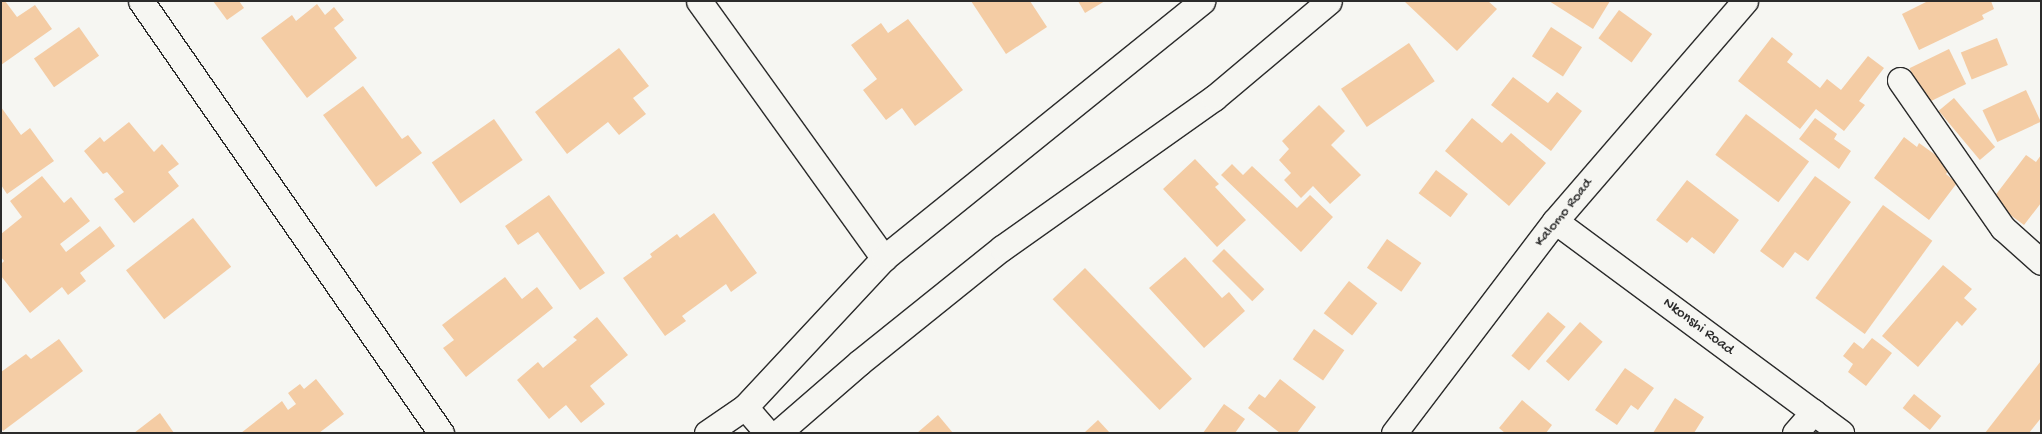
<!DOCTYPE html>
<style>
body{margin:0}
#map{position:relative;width:2042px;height:434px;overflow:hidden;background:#f6f6f2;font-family:"Gochi Hand",sans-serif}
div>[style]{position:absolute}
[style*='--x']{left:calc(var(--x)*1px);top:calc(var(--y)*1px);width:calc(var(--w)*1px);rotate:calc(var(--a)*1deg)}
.building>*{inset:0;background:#f4cca4;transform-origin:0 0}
.roads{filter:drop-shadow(1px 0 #2b2b2b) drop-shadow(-1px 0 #2b2b2b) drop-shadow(0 1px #2b2b2b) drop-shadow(0 -1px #2b2b2b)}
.minor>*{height:25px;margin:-12.5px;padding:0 12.5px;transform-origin:12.5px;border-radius:12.5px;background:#f6f6f2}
span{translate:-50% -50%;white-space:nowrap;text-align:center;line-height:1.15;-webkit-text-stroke:4.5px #f6f6f2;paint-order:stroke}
.street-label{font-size:15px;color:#2b2b2b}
.frame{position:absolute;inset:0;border:2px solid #2b2b2b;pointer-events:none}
</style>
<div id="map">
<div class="building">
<i style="clip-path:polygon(1px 1px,5px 1px,17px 17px,35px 5px,52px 29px,1px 65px)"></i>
<i style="clip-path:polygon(213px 1px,239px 1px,244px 8px,227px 20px)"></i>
<i style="clip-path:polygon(971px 1px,1030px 1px,1047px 27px,1006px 54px)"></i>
<i style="clip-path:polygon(1078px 1px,1105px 1px,1085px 13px)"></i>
<i style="clip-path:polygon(1404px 1px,1488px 1px,1497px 9px,1457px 51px)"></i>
<i style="clip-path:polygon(1549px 1px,1610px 1px,1593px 29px)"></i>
<i style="clip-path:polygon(1928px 1px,1991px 1px,1994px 9px,1982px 15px,1984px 19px,1919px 50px,1902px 14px)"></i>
<i style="clip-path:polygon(317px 4px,325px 15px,334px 7px,344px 20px,334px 28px,357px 58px,307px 98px,261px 38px,292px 15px,296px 21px)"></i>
<i style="left:1619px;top:10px;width:41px;height:35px;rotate:36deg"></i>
<i style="clip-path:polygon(908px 19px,963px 90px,915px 126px,902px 108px,886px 120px,863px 90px,877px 79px,851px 45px,881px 23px,888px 33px)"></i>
<i style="left:79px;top:27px;width:35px;height:55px;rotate:55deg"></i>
<i style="left:1551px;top:27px;width:37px;height:35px;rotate:33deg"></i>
<i style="clip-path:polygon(1772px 37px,1793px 54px,1787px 62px,1820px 88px,1827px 79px,1841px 90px,1868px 56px,1884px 68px,1859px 101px,1865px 105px,1844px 131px,1816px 109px,1800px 129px,1738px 81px)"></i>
<i style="left:1997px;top:38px;width:29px;height:39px;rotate:68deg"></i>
<i style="left:1409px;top:43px;width:46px;height:82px;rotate:56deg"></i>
<i style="clip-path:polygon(619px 48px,649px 86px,633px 98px,646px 114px,619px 135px,608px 122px,567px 154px,535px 112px)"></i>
<i style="left:1949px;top:49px;width:39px;height:44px;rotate:64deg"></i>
<i style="clip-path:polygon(1513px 77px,1548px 103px,1557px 92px,1582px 111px,1551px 151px,1491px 105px)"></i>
<i style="clip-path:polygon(363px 86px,402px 139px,408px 135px,422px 153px,376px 187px,323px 115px)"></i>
<i style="left:2026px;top:90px;width:35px;height:48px;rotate:65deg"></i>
<i style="left:1954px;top:98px;width:64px;height:20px;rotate:50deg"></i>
<i style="clip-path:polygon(1319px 105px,1345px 131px,1331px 145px,1361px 175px,1330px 204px,1313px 186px,1301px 198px,1284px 180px,1291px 173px,1279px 160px,1289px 149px,1282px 141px)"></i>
<i style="clip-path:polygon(1px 107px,21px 135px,30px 128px,54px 161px,7px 194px,1px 185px)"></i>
<i style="left:1746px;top:114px;width:79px;height:51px;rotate:37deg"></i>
<i style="clip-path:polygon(1472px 118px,1502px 143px,1511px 133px,1546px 163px,1509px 206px,1445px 151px)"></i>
<i style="clip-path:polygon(1815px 118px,1837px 134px,1834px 139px,1851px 151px,1839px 169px,1799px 139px)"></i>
<i style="left:494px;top:119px;width:50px;height:76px;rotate:55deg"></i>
<i style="clip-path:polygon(129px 122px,154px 152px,162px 144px,179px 164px,168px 172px,179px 186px,134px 223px,114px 199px,124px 192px,107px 172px,103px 174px,84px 151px,100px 137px,104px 142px)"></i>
<i style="clip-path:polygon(1904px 137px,1917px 147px,1919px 143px,1951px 166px,1946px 174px,1957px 183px,1929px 220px,1874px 178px)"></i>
<i style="clip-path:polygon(2026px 155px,2036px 162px,2041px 155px,2041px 203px,2024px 225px,1991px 201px)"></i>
<i style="clip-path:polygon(1195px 159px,1219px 184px,1215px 187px,1246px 220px,1217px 247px,1163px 189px)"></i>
<i style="clip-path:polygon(1232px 164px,1243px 175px,1252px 166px,1297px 208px,1310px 195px,1333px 217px,1301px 252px,1221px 175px)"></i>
<i style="left:1436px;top:170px;width:40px;height:29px;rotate:37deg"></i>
<i style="clip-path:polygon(42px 176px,64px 203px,71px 197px,90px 221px,60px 244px,66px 252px,100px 226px,115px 246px,80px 273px,86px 281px,68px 295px,62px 287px,30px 313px,1px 276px,1px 264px,4px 261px,1px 257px,1px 234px,22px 217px,10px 201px)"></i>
<i style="clip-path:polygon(1815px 176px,1851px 202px,1808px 261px,1795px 252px,1783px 268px,1760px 251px)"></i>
<i style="clip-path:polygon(1687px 180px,1739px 220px,1714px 254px,1692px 237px,1687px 243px,1656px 220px)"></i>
<i style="clip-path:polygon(549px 195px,605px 273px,580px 290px,538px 232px,518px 245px,505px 226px)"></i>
<i style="left:1883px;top:205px;width:61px;height:115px;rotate:36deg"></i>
<i style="clip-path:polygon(714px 213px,757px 273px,731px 292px,726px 284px,682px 316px,686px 321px,665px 336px,623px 278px,652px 257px,650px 254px,677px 234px,680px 238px)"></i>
<i style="left:193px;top:218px;width:62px;height:85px;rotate:52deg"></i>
<i style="left:1387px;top:239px;width:42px;height:35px;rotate:35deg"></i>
<i style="left:1224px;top:249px;width:57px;height:17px;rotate:45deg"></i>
<i style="clip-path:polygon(1185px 257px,1222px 298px,1229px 292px,1245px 311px,1204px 348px,1149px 288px)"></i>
<i style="clip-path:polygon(1943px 265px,1972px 289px,1964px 298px,1977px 309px,1962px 326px,1957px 321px,1918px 367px,1882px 336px)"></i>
<i style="left:1085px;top:268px;width:154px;height:45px;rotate:46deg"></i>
<i style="clip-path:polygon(505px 277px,522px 299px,537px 287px,553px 308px,466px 377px,443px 348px,454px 340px,442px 325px)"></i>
<i style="left:1349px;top:281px;width:36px;height:41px;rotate:38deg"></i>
<i style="left:1548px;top:312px;width:23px;height:57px;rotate:40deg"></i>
<i style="clip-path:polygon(597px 317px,628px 355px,590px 386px,605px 404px,581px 423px,566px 405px,549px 419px,517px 380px,538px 362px,543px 368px,577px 340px,573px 337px)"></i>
<i style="left:1580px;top:322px;width:30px;height:52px;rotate:41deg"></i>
<i style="left:1314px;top:329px;width:37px;height:37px;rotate:35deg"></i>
<i style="clip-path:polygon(1872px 338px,1892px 353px,1866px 386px,1848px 372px,1853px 364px,1843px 356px,1854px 342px,1863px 349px)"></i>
<i style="clip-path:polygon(59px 339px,83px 371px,3px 431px,1px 428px,1px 372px,26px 354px,31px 359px)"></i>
<i style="clip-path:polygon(2041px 361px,2041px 418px,2029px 433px,1985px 433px)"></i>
<i style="clip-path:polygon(1625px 368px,1654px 388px,1638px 410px,1631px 405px,1617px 425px,1595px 410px)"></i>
<i style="clip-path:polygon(316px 379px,344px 414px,319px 433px,241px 433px,282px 401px,288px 410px,296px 404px,288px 393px,300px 384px,304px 389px)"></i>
<i style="clip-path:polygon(1280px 379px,1316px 407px,1297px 433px,1280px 433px,1248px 408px,1259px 394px,1265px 398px)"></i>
<i style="left:1914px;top:394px;width:35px;height:18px;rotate:39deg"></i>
<i style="clip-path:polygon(1675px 398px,1704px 417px,1694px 433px,1653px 433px)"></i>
<i style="clip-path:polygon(1522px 400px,1552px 425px,1546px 433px,1505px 433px,1499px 428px)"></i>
<i style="clip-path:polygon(1224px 404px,1245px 419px,1235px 433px,1203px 433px)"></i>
<i style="clip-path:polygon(160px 413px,174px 433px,134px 433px)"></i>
<i style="clip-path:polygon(938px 415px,953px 433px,917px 433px)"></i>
<i style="clip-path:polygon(1098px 420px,1110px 433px,1084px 433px)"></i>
</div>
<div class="roads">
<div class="minor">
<i style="--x:141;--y:1;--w:526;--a:55.22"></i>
<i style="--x:699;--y:1;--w:317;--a:54.3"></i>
<i style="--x:1900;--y:80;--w:180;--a:55.2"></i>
<i style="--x:2003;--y:228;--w:51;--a:41.8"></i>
<i style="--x:1555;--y:221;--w:356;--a:36.5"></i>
<i style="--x:745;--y:407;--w:35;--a:49"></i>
<i style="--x:707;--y:433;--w:46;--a:-34.4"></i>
<i style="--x:745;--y:407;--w:204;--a:-47"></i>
<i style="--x:884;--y:258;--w:409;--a:-38.9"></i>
<i style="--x:778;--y:433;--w:108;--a:-40.9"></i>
<i style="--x:860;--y:362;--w:182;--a:-38.8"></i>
<i style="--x:1002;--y:248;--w:260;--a:-35.3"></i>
<i style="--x:1214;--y:98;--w:150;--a:-40.1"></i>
<i style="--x:1394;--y:433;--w:266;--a:-52.8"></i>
<i style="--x:1555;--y:221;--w:291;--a:-49.2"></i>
<i style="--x:1795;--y:433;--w:28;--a:-49"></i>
</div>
</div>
<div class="street-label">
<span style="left:1564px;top:213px;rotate:-51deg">Kalomo Road</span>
<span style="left:1698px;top:327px;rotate:37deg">Nkonshi Road</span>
</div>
<div class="frame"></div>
</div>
